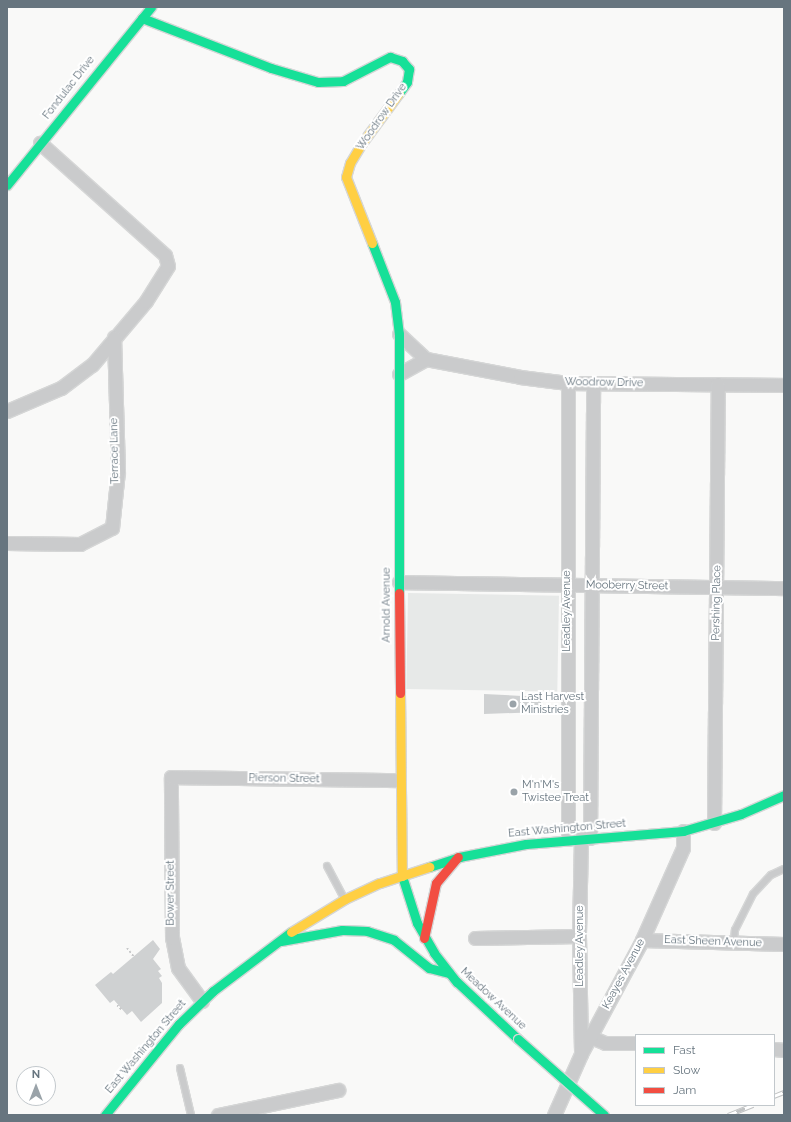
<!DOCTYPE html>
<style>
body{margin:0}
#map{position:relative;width:791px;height:1122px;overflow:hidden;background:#f9f9f8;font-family:Raleway,sans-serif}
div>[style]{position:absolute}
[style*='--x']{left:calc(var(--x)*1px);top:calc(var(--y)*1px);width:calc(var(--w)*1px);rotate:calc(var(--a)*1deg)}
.built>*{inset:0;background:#e7e9e8;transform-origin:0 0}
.building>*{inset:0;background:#cfd1d2}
.path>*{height:2px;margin-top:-1px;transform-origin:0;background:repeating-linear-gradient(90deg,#c8c9ca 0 2px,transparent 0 4px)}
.roads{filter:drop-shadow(1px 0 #d5d6d6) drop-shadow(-1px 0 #d5d6d6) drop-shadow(0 1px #d5d6d6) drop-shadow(0 -1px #d5d6d6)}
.lane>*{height:6px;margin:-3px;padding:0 3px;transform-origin:3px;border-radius:3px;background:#cacbcc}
.street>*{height:13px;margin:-6.5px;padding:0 6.5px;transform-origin:6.5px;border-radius:6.5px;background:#cacbcc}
.fast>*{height:9px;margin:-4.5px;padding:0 4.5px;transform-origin:4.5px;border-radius:4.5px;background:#16e098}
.slow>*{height:9px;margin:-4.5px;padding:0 4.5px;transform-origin:4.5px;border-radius:4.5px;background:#ffcf43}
.jam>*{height:9px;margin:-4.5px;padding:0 4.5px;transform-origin:4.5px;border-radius:4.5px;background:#f24e42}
.rail>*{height:4.5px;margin-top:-2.25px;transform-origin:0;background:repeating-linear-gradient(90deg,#fff 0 9px,#c0c2c3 0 18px);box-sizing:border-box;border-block:1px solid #c0c2c3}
.bridges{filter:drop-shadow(1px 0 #d5d6d6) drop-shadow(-1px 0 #d5d6d6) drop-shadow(0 1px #d5d6d6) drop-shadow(0 -1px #d5d6d6)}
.fast-bridge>*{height:9px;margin:-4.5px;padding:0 4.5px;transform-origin:4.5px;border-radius:4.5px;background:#16e098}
.dots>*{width:11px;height:11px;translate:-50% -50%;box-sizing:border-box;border:2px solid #fff;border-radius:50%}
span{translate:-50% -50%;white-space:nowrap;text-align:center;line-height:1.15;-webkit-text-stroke:4px #fff;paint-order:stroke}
.street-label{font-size:11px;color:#67757f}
.poi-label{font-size:11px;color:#67757f}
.left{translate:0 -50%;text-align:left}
.frame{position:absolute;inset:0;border:8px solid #67757f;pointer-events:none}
.legend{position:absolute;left:635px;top:1034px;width:140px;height:72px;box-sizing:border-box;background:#fff;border:1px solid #c2c8cc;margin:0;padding:5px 7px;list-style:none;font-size:12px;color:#67757f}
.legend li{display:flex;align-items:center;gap:8px;height:20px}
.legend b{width:20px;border:1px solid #c2c8cc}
.north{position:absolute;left:16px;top:1066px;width:40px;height:40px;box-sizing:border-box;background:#fff;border:1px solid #c2c8cc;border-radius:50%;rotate:0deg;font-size:11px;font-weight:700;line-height:16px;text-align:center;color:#67757f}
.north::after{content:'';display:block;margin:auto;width:14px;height:18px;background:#9aa3a9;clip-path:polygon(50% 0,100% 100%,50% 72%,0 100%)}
</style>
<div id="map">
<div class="built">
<i style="left:408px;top:593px;width:151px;height:96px;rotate:1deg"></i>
</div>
<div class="building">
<i style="clip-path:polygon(484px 694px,541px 697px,541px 712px,484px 714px)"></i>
<i style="clip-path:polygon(153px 940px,160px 949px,153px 959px,161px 969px,158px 971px,162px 976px,159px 978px,162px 983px,162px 1003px,141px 1022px,132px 1011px,127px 1015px,114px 1000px,110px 1003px,95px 985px,111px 972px,113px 974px)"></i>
</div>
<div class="path">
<i style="--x:127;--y:948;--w:11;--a:52"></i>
<i style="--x:117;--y:1005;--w:7;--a:45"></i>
</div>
<div class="roads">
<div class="lane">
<i style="--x:327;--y:866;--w:36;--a:62"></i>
<i style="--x:734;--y:943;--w:13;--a:-86"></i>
<i style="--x:735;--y:930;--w:40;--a:-63.4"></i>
<i style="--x:753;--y:894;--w:26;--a:-47"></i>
<i style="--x:771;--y:875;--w:14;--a:-25"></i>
<i style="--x:180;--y:1068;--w:48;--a:76.8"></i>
</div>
<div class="street">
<i style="--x:399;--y:334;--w:37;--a:43"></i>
<i style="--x:426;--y:359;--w:96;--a:10.8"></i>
<i style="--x:520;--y:377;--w:48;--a:7.1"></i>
<i style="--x:568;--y:383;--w:216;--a:0.5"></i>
<i style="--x:399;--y:374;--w:31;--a:-29"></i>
<i style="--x:568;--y:383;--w:456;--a:90"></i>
<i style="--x:7;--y:411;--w:59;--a:-23.1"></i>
<i style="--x:61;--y:388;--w:39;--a:-37"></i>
<i style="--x:92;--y:365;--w:84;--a:-49.8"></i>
<i style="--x:146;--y:301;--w:41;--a:-57.8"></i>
<i style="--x:168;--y:266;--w:11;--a:-105"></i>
<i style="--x:165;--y:255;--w:168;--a:-138.1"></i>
<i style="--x:7;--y:543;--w:73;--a:0.8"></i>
<i style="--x:80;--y:544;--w:36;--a:-27"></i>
<i style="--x:112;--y:528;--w:57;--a:-84"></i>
<i style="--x:118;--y:471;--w:134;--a:-91.7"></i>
<i style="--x:399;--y:582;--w:385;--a:0.9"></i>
<i style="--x:714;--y:823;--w:439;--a:-89.5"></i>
<i style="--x:581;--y:838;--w:98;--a:91.2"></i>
<i style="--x:579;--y:936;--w:118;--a:89"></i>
<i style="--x:590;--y:838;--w:455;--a:-89.6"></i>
<i style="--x:475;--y:938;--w:104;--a:-1.1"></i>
<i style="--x:642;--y:940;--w:142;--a:1.6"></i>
<i style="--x:202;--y:1001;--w:41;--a:-126"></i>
<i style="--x:178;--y:968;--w:31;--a:-101"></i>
<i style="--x:172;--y:938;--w:161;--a:-90.4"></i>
<i style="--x:171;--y:777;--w:227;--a:0.8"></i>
<i style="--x:591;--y:1037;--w:15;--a:23"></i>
<i style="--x:605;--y:1043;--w:31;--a:0"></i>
<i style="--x:774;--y:1049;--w:10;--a:6"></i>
<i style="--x:218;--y:1115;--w:123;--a:-11.8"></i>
<i style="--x:554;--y:1115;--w:67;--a:-66.1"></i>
<i style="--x:581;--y:1054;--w:129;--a:-61.8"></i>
<i style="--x:642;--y:940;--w:101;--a:-66"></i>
<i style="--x:683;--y:848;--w:17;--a:-90"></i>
</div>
<div class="fast">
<i style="--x:142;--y:18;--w:138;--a:21.2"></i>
<i style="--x:271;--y:68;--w:49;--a:16.6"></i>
<i style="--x:318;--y:82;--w:25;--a:-2"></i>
<i style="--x:343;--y:81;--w:53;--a:-27.1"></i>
<i style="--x:390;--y:57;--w:13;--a:18"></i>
<i style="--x:402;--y:61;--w:11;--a:49"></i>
<i style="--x:409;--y:69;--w:13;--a:99"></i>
<i style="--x:407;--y:82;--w:14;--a:126"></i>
<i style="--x:7;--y:185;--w:229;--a:-51"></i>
<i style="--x:372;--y:243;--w:63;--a:68.7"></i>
<i style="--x:395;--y:302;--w:32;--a:83"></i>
<i style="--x:399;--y:334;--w:259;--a:90"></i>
<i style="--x:429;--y:867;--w:32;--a:-18"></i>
<i style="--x:459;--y:857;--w:68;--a:-11"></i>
<i style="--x:526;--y:844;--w:158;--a:-4.7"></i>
<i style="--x:683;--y:831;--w:60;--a:-16.3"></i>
<i style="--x:741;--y:814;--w:47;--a:-23.8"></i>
<i style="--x:402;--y:876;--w:49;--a:72.3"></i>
<i style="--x:417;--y:923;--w:34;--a:60"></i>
<i style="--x:434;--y:953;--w:37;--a:52"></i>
<i style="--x:457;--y:982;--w:83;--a:43.1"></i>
<i style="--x:281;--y:941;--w:62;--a:-10.2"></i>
<i style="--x:342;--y:930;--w:25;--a:2"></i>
<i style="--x:367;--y:931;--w:28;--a:18"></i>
<i style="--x:394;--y:940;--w:45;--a:38.7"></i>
<i style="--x:429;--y:968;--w:21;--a:14"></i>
<i style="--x:105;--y:1115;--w:117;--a:-50.9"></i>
<i style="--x:179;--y:1024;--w:47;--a:-44.1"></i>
<i style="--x:213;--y:991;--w:98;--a:-37.1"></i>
</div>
<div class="slow">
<i style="--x:372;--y:243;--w:71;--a:-111.5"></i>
<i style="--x:346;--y:177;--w:15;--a:-74"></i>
<i style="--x:350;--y:163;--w:23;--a:-59"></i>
<i style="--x:362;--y:143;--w:62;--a:-53.5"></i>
<i style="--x:400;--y:693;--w:183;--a:89.4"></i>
<i style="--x:291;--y:932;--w:63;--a:-31.4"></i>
<i style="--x:345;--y:899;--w:38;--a:-25"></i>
<i style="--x:380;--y:883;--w:52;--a:-18.1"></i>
</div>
<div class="jam">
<i style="--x:399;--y:593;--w:100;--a:89.4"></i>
<i style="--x:424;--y:938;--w:56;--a:-77.7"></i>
<i style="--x:436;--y:883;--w:34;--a:-50"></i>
</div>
</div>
<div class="rail">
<i style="--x:774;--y:1096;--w:11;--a:-22"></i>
<i style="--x:728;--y:1115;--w:27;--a:-22"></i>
</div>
<div class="bridges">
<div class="fast-bridge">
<i style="--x:518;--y:1039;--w:115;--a:41.5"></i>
</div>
</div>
<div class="dots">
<i style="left:513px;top:704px;background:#9aa3a9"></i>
<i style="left:514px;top:792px;background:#9aa3a9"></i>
</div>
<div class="street-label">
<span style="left:69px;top:88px;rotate:-52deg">Fondulac Drive</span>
<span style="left:382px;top:117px;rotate:-55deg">Woodrow Drive</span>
<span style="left:604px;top:383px;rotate:1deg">Woodrow Drive</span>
<span style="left:115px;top:451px;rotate:-91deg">Terrace Lane</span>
<span style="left:627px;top:586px;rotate:1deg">Mooberry Street</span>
<span style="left:717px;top:603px;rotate:-89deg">Pershing Place</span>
<span style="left:387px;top:605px;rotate:-90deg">Arnold Avenue</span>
<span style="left:567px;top:611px;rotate:-90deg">Leadley Avenue</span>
<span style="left:284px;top:779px;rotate:1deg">Pierson Street</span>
<span style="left:567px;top:829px;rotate:-5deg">East Washington Street</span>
<span style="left:171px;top:893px;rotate:-90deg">Bower Street</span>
<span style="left:713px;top:942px;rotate:2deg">East Sheen Avenue</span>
<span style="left:580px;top:946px;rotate:-90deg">Leadley Avenue</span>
<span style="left:624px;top:974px;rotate:-62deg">Keayes Avenue</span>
<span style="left:493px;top:999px;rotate:43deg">Meadow Avenue</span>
<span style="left:146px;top:1047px;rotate:-50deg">East Washington Street</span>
</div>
<div class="poi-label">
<span class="left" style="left:521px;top:704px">Last Harvest<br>Ministries</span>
<span class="left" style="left:522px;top:792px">M'n'M's<br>Twistee Treat</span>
</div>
<div class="frame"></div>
<ul class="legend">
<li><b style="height:5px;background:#16e098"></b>Fast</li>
<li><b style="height:5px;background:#ffcf43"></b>Slow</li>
<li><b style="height:5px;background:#f24e42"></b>Jam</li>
</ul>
<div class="north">N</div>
</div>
